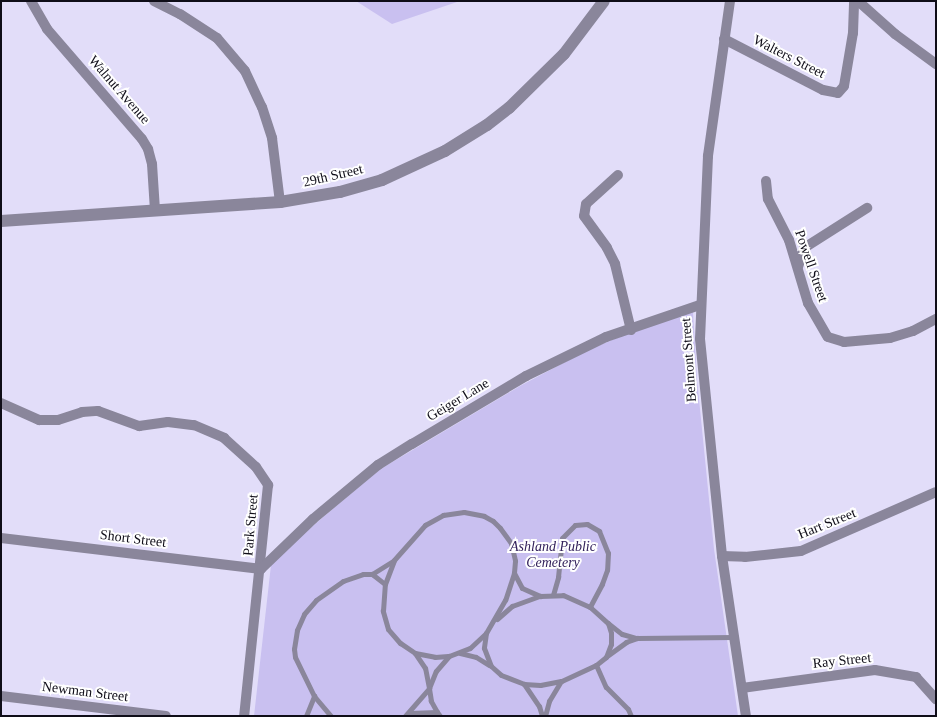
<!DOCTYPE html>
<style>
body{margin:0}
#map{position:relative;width:937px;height:717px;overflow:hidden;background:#e2ddf9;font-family:Georgia,serif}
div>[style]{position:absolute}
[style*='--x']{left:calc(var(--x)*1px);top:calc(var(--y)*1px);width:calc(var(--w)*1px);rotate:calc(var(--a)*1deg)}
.green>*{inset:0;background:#c9c0f0}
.service>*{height:5px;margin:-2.5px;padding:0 2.5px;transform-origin:2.5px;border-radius:2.5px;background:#8a869b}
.minor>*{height:10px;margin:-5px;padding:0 5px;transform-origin:5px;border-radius:5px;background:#8a869b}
.tertiary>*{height:12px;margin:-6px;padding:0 6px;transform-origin:6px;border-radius:6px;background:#8a869b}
span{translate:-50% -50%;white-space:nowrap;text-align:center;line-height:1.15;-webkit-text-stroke:4px #fff;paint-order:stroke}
.street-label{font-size:14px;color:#0f0d18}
.park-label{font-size:14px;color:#32215b;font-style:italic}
.frame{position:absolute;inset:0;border:2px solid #0f0d18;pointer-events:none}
</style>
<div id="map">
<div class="green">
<i style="clip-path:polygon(356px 1px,460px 1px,392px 24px)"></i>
<i style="clip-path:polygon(693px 312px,697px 379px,714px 549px,738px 716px,254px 716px,271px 565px,289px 546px,379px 470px,520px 386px,584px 352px,628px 333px)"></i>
</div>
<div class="service">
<i style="--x:514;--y:573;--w:17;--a:62"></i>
<i style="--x:522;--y:588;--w:20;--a:24"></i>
<i style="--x:540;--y:596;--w:23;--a:-2"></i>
<i style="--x:563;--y:595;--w:30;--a:24"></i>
<i style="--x:590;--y:607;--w:24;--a:42"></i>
<i style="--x:608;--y:623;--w:10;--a:73"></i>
<i style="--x:611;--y:633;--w:11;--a:90"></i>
<i style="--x:611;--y:644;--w:14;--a:111"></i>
<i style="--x:606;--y:657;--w:13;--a:141"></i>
<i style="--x:596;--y:665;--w:38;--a:155"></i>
<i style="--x:561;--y:681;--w:21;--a:169"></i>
<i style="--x:540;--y:685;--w:16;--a:-176"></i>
<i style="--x:372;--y:574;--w:25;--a:-32"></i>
<i style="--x:553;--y:595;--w:19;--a:-74"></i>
<i style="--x:558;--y:577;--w:39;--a:-84"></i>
<i style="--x:562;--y:538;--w:18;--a:-45"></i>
<i style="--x:575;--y:525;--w:12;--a:-5"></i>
<i style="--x:587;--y:524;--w:14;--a:30"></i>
<i style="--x:599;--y:531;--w:24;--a:68"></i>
<i style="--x:608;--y:553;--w:17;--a:93"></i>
<i style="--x:607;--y:570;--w:15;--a:110"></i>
<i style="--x:602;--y:584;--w:26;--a:118"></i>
<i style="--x:497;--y:619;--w:20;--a:-41"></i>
<i style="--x:512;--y:606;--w:30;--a:-20"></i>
<i style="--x:609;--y:624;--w:16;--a:38"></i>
<i style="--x:622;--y:634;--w:15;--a:16"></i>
<i style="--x:415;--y:653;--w:20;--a:11"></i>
<i style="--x:435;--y:657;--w:13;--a:-4"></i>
<i style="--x:460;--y:653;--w:16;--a:14"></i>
<i style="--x:476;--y:657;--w:15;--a:32"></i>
<i style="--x:607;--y:656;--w:24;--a:-36"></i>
<i style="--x:626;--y:642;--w:12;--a:-20"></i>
<i style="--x:637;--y:638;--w:97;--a:-0.6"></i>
<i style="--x:596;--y:665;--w:24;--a:66"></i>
<i style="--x:606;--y:687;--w:31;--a:45"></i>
<i style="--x:628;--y:709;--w:8;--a:67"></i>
<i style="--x:314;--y:696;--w:26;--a:50"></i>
<i style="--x:437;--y:712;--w:13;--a:-119"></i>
<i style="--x:431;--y:701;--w:13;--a:-99"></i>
<i style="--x:429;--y:688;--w:18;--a:-68"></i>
<i style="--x:436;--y:671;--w:20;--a:-49"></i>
<i style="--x:449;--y:656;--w:22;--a:-21"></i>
<i style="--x:470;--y:648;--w:22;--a:-43"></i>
<i style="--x:409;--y:713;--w:28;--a:-2"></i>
<i style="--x:437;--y:712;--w:5;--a:53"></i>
<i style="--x:306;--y:716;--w:22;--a:-68"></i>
<i style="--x:314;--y:696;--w:43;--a:-116"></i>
<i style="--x:295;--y:657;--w:8;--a:-97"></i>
<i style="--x:294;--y:649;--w:19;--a:-81"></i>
<i style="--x:297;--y:630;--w:17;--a:-66"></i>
<i style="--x:304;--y:614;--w:18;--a:-49"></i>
<i style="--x:316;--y:600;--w:33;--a:-35"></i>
<i style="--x:343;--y:581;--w:21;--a:-19"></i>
<i style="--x:363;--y:574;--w:9;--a:0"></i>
<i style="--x:372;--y:574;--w:16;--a:38"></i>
<i style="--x:405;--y:716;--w:37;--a:-49"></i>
<i style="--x:429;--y:688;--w:20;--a:-101"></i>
<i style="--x:425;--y:668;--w:18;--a:-124"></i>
<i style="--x:415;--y:653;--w:18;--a:-146"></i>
<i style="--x:400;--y:643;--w:18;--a:-131"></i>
<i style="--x:388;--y:629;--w:19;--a:-106"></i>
<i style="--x:383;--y:611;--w:27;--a:-86"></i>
<i style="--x:385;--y:584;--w:26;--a:-69"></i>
<i style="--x:394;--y:560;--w:47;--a:-48.5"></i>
<i style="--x:425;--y:525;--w:21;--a:-29"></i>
<i style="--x:443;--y:515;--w:21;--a:-8"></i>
<i style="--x:464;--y:512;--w:20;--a:11"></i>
<i style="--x:484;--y:516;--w:10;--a:29"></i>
<i style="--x:493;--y:521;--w:10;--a:45"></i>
<i style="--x:500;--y:528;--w:19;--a:54"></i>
<i style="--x:511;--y:543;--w:18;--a:77"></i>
<i style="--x:515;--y:561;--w:12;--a:95"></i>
<i style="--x:514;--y:573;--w:28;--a:108"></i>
<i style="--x:505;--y:600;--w:38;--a:120"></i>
<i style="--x:486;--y:633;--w:15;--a:98"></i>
<i style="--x:484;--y:648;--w:19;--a:69"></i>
<i style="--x:491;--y:666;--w:13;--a:42"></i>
<i style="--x:501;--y:675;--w:25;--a:21"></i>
<i style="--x:524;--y:684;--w:27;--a:56"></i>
<i style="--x:539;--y:706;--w:10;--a:73"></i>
<i style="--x:545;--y:716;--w:16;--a:-75"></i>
<i style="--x:549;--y:701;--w:23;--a:-59"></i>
</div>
<div class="minor">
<i style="--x:31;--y:1;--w:32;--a:60"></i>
<i style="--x:47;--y:29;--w:145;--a:49.2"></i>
<i style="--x:142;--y:139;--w:12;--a:59"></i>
<i style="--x:148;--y:149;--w:16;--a:75"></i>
<i style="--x:152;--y:164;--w:46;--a:86.3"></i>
<i style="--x:154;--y:1;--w:29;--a:27"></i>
<i style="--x:180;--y:14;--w:44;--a:33"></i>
<i style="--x:217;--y:38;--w:43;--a:49.7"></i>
<i style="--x:245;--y:71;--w:40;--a:65"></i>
<i style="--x:262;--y:107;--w:33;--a:72"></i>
<i style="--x:272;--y:138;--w:64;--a:82.9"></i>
<i style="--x:730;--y:1;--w:157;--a:98.1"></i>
<i style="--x:708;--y:156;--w:183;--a:92.5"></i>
<i style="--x:700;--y:339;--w:218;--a:84.2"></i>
<i style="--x:722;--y:556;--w:162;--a:81.5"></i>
<i style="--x:858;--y:1;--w:50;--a:41.7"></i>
<i style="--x:895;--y:34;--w:51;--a:36.2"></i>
<i style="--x:724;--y:39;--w:111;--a:27.3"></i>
<i style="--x:823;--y:90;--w:15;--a:11"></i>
<i style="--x:838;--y:93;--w:9;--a:-49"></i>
<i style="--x:844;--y:86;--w:54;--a:-80.4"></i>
<i style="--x:853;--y:33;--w:32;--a:-88"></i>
<i style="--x:618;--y:175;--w:43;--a:137.8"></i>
<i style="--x:586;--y:204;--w:12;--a:99"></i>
<i style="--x:584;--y:216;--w:39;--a:54"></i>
<i style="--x:607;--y:248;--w:18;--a:63"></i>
<i style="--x:615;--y:264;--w:68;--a:76.4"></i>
<i style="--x:766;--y:181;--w:18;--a:84"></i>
<i style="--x:768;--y:199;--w:46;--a:62.9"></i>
<i style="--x:789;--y:240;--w:66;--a:73.2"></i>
<i style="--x:808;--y:303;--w:39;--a:60"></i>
<i style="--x:828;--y:337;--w:17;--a:17"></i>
<i style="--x:844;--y:342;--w:46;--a:-5"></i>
<i style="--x:890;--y:338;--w:24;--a:-17"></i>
<i style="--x:913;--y:331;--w:26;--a:-28"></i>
<i style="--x:798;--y:267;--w:20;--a:-72"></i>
<i style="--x:804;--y:248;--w:75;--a:-32.4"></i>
<i style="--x:1;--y:403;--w:42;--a:24.1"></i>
<i style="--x:39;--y:420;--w:19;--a:0"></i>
<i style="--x:58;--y:420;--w:25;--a:-18"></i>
<i style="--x:82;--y:412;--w:16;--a:-4"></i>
<i style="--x:98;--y:411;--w:44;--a:20.1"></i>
<i style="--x:139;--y:426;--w:29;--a:-8"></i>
<i style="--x:168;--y:422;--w:26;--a:7"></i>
<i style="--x:194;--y:425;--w:33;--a:23"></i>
<i style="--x:224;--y:438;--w:43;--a:42.2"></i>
<i style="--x:256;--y:467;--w:22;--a:56"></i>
<i style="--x:268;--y:485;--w:232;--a:95.9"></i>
<i style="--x:1;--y:538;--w:262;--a:6.8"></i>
<i style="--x:261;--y:569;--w:72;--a:-43.9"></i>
<i style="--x:313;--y:519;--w:85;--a:-39.7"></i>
<i style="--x:378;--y:465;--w:40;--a:-32"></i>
<i style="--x:412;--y:444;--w:133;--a:-30.8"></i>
<i style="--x:526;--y:376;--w:89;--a:-26"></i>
<i style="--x:606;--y:337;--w:99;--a:-18.8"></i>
<i style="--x:722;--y:556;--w:23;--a:2"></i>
<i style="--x:745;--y:557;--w:56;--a:-6.1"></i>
<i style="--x:801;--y:551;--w:147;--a:-23.6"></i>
<i style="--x:742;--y:688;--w:134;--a:-7.7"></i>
<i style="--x:875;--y:670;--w:42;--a:9.7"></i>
<i style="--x:916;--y:677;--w:30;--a:48"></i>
<i style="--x:1;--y:696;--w:166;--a:6.9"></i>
</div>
<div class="tertiary">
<i style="--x:1;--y:221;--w:280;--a:-3.9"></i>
<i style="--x:280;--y:202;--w:61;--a:-9.5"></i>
<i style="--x:340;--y:192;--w:44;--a:-15.9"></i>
<i style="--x:382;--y:180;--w:69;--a:-24.7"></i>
<i style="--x:445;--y:151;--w:49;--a:-31.8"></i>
<i style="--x:487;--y:125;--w:28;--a:-38"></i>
<i style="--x:509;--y:108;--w:77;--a:-44.5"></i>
<i style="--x:564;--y:54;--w:66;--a:-53"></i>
</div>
<div class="street-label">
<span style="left:789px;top:57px;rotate:27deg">Walters Street</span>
<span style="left:119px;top:90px;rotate:49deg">Walnut Avenue</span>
<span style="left:333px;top:176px;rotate:-13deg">29th Street</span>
<span style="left:811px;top:266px;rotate:71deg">Powell Street</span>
<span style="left:689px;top:360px;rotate:-94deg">Belmont Street</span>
<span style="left:458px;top:400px;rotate:-31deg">Geiger Lane</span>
<span style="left:827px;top:524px;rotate:-22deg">Hart Street</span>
<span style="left:251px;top:525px;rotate:-85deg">Park Street</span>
<span style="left:133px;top:539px;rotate:7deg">Short Street</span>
<span style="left:842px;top:661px;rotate:-6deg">Ray Street</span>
<span style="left:85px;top:692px;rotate:7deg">Newman Street</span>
</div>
<div class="park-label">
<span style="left:553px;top:555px">Ashland Public<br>Cemetery</span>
</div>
<div class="frame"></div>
</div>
